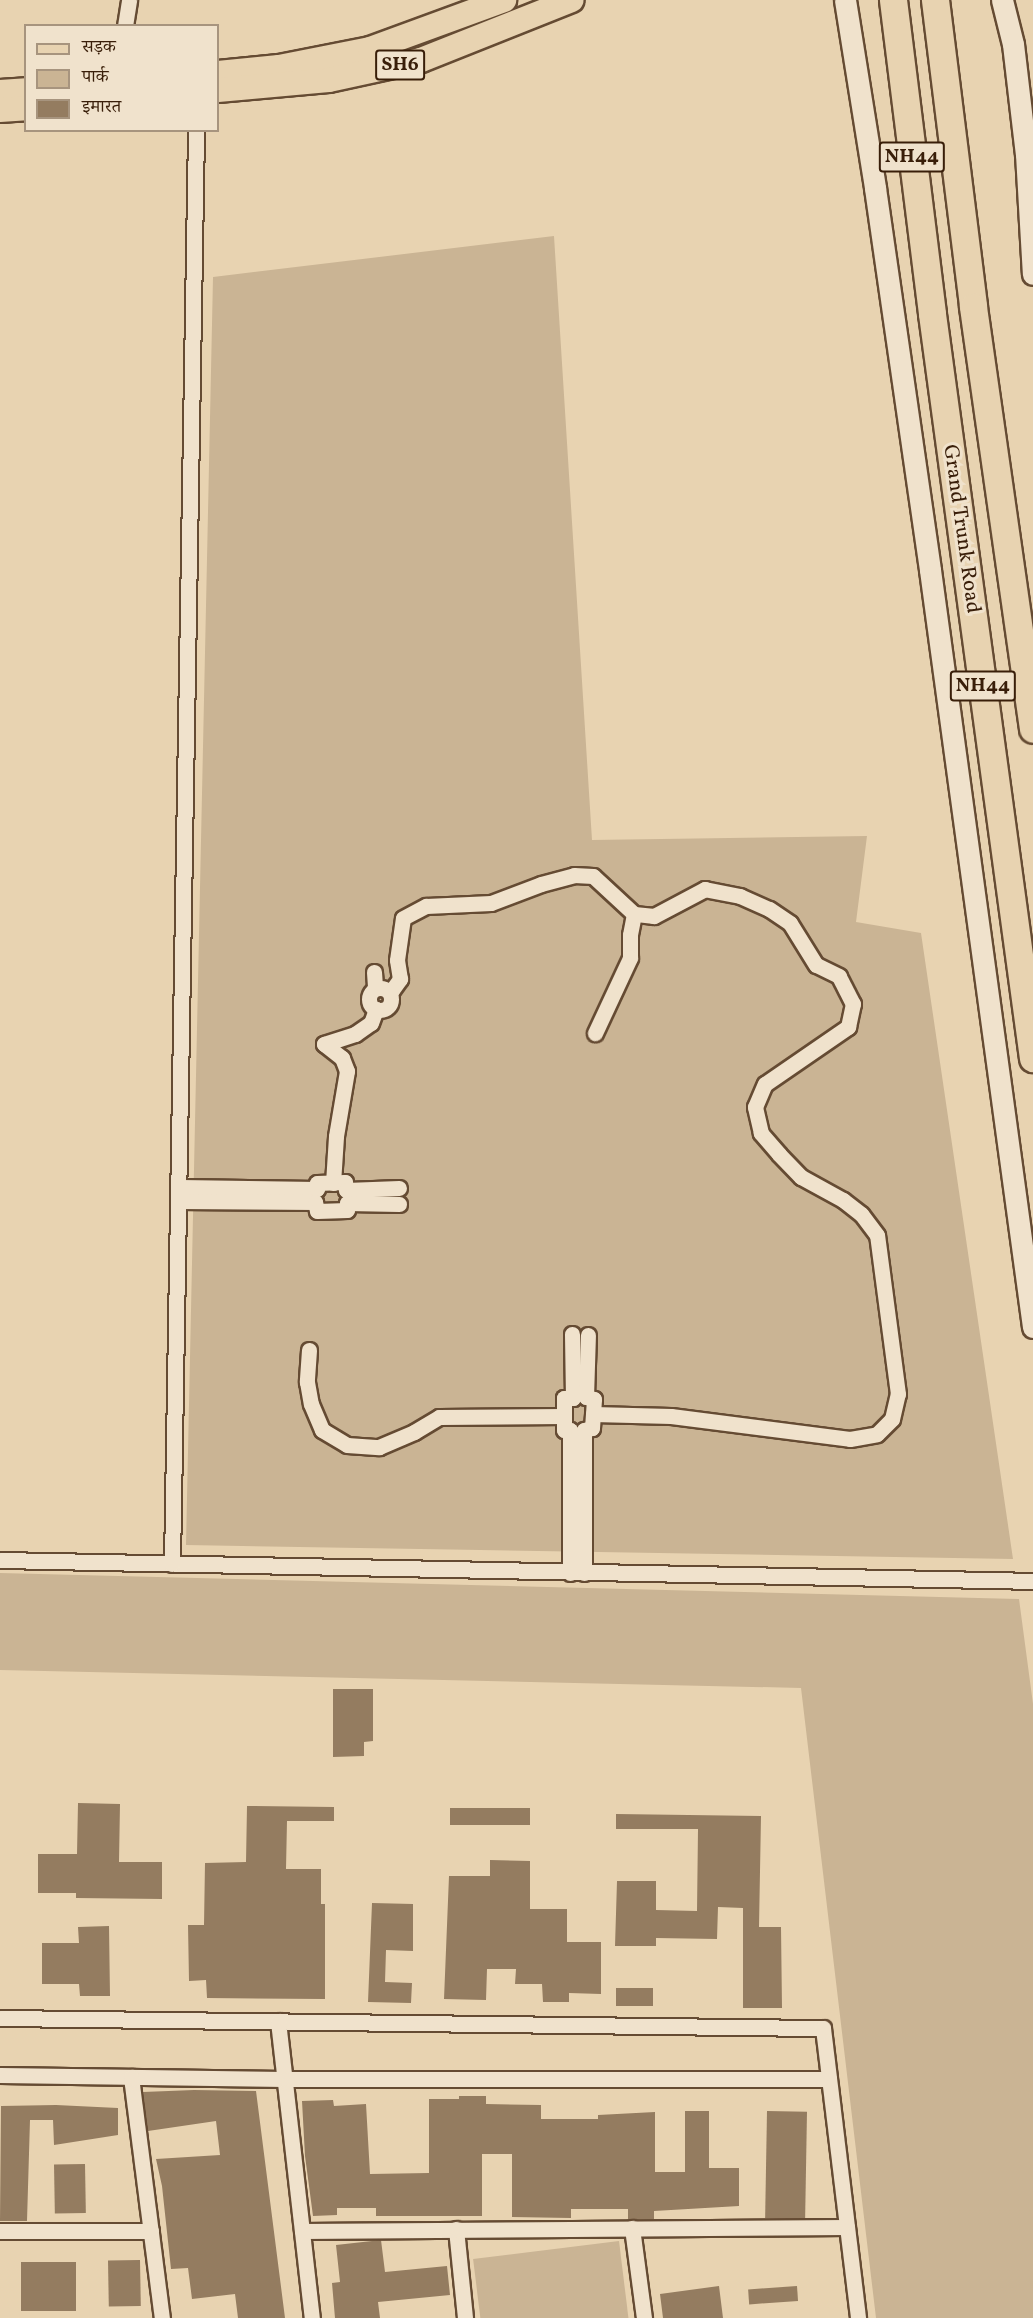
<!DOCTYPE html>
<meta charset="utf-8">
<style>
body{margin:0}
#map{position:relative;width:1033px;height:2318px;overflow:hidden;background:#e8d3b1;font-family:Vollkorn,"Noto Serif Devanagari",serif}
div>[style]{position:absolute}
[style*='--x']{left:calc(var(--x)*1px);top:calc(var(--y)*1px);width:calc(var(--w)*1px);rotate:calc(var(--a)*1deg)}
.green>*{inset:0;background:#cab494;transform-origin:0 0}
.building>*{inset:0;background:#947c60;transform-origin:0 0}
.roads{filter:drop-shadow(2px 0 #654b33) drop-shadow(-2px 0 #654b33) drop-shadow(0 2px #654b33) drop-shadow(0 -2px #654b33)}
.street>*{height:15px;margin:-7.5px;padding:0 7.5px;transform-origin:7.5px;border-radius:7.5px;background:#f0e2cc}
.street>.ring{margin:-7.5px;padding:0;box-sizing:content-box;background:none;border:15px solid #f0e2cc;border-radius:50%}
.secondary>*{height:21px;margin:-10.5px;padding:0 10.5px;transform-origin:10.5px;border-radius:10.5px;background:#f0e2cc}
.primary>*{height:24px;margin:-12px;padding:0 12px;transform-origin:12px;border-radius:12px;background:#e8d3b1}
.highway>*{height:27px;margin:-13.5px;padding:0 13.5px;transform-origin:13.5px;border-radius:13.5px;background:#e8d3b1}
span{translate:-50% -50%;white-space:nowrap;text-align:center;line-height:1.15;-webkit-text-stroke:6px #f0e2cc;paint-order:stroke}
.shield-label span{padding:2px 4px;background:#f0e2cc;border:2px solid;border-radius:4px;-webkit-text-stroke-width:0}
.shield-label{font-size:20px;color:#391e09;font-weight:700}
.street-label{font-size:21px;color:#391e09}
.legend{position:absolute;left:24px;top:24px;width:195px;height:108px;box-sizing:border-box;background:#f0e2cc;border:2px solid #a7947e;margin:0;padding:8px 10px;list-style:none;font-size:18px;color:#391e09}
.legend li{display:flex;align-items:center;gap:12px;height:30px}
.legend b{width:30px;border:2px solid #a7947e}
</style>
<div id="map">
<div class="green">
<i style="clip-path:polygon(554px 236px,592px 840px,867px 836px,856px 922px,921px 933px,1013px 1559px,186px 1545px,213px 277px)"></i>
<i style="clip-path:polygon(0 1573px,1019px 1599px,1033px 1704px,1033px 2318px,876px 2318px,801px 1688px,0 1670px)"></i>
<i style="left:619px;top:2241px;width:78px;height:147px;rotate:83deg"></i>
</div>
<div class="building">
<i style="clip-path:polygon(333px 1689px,373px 1689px,373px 1741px,364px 1742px,364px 1756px,333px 1757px)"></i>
<i style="clip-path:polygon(78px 1803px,120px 1804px,119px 1862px,162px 1862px,162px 1899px,76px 1898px,76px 1893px,38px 1893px,38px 1854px,77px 1854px)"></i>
<i style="clip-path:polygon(247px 1806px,334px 1807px,334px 1821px,287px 1821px,286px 1869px,321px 1869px,321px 1904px,325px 1904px,325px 1999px,207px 1998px,206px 1980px,189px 1981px,188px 1925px,204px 1925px,205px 1863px,246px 1862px)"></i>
<i style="left:530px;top:1808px;width:17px;height:80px;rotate:90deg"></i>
<i style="clip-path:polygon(616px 1814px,761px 1816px,759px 1927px,781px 1927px,782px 2008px,743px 2008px,743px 1908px,718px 1907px,717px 1939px,656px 1938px,656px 1946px,615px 1946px,617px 1881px,656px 1881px,656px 1910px,697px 1911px,698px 1829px,616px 1829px)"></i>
<i style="clip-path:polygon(490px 1860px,530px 1861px,530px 1909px,567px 1909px,567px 1942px,601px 1942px,601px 1994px,569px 1993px,569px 2002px,543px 2002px,542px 1984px,515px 1984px,516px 1969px,487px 1969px,486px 2000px,444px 1999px,449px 1876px,490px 1876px)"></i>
<i style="clip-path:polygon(372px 1903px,413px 1904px,413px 1951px,386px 1950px,385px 1982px,412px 1983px,411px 2003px,368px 2002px)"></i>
<i style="clip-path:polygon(109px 1926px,110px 1996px,80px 1996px,79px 1984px,42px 1984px,42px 1943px,79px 1943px,78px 1927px)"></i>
<i style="left:616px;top:1988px;width:37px;height:18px"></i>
<i style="clip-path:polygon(194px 2090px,256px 2091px,285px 2318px,238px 2318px,235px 2294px,192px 2299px,188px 2268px,171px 2269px,162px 2186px,156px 2159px,220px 2155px,216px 2121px,148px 2131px,143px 2092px)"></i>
<i style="clip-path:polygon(459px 2096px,486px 2096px,486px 2104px,541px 2105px,541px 2119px,598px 2119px,598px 2115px,655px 2112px,655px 2172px,685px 2172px,685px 2111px,709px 2111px,709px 2168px,739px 2168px,739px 2206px,654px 2211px,654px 2219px,628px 2219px,628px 2209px,571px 2209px,571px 2218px,512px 2217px,512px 2154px,482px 2154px,482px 2216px,376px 2216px,376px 2208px,337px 2208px,337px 2215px,313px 2216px,305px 2156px,302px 2101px,333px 2100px,334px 2106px,366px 2104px,370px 2174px,429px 2173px,429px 2099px,459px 2099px)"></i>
<i style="clip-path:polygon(56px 2105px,118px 2108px,118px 2135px,54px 2145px,53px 2120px,30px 2120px,27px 2221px,0 2221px,1px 2106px)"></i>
<i style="left:767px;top:2111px;width:40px;height:107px;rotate:1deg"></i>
<i style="left:85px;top:2164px;width:49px;height:31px;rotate:89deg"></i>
<i style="clip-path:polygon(381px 2240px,385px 2272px,447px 2266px,450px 2295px,378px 2302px,380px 2318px,335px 2318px,332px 2283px,340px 2282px,336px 2245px)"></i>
<i style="left:140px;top:2260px;width:46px;height:32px;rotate:89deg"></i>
<i style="left:21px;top:2262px;width:55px;height:49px"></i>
<i style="clip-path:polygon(719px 2286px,723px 2318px,663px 2318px,660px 2294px)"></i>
<i style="left:797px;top:2286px;width:15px;height:49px;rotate:86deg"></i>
</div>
<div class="roads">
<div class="street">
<i style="--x:125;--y:26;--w:26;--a:-81"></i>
<i style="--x:374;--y:972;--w:16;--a:86"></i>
<i class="ring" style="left:369px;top:988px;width:7px;height:7px"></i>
<i style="--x:388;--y:990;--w:4;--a:0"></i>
<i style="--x:392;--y:990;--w:14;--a:-54"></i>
<i style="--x:400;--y:979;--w:19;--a:-99"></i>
<i style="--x:397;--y:960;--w:42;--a:-81.9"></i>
<i style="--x:403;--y:918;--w:26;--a:-28"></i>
<i style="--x:426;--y:906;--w:65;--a:-2.6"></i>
<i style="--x:491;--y:903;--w:53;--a:-20.8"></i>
<i style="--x:541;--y:884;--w:34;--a:-15"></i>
<i style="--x:574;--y:875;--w:19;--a:3"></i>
<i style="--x:593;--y:876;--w:56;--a:42.8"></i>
<i style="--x:333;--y:1183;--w:47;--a:-86.3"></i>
<i style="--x:336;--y:1136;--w:66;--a:-80.4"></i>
<i style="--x:347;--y:1071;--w:14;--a:-111"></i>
<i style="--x:342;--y:1058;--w:23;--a:-142"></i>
<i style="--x:324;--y:1044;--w:33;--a:-18"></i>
<i style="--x:355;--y:1034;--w:19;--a:-35"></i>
<i style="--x:371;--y:1023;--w:15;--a:-70"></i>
<i style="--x:180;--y:1187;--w:137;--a:0.8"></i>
<i style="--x:317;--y:1189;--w:6;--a:-90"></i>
<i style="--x:317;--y:1183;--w:28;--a:-2"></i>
<i style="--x:345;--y:1182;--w:8;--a:83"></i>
<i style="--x:346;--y:1190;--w:53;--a:-2.2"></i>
<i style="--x:179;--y:1201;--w:136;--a:0.4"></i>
<i style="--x:315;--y:1202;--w:9;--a:77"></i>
<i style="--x:317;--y:1211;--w:30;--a:-2"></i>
<i style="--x:347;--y:1210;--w:7;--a:-90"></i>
<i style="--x:347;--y:1203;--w:52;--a:1.1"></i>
<i style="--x:309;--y:1350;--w:32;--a:94"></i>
<i style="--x:307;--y:1382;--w:22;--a:80"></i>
<i style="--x:311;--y:1404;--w:28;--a:67"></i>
<i style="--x:322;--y:1430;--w:29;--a:31"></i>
<i style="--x:347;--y:1445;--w:32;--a:4"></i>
<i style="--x:379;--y:1447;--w:38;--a:-23"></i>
<i style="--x:414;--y:1432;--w:29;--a:-31"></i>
<i style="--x:439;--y:1417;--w:125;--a:-0.5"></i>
<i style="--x:593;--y:1414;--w:78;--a:1.5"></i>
<i style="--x:671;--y:1416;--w:180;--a:7.3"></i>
<i style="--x:850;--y:1439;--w:27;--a:-10"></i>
<i style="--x:877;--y:1434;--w:21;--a:-45"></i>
<i style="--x:892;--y:1419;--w:26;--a:-77"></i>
<i style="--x:898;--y:1394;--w:160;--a:-97.5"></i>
<i style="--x:877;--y:1235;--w:26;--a:-127"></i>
<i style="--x:861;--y:1214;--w:23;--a:-142"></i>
<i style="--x:843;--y:1200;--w:48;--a:-151.3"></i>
<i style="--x:801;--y:1177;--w:32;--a:-134"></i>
<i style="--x:779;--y:1154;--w:28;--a:-131"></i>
<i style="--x:761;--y:1133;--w:27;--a:-103"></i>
<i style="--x:755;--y:1107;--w:25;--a:-67"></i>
<i style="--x:765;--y:1084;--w:101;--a:-34.5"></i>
<i style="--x:848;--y:1027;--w:24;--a:-78"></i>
<i style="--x:853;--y:1004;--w:31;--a:-117"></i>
<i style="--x:839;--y:976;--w:25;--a:-154"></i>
<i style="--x:816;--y:965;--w:49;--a:-121.8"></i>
<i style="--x:790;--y:923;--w:25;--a:-146"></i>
<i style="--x:769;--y:909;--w:32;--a:-156"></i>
<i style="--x:740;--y:896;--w:36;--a:-169"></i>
<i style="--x:705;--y:889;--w:58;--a:152.1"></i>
<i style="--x:654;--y:916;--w:20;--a:-174"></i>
<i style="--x:634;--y:914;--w:21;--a:101"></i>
<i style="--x:630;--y:935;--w:23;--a:90"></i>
<i style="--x:630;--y:958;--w:83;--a:115"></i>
<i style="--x:0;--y:1560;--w:1033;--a:1.16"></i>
<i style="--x:172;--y:1564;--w:1434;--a:-89.04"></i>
<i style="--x:570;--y:1573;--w:143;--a:-90"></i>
<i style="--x:570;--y:1430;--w:6;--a:180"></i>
<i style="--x:564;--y:1430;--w:32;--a:-90"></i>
<i style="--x:564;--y:1398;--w:9;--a:0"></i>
<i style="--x:573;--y:1398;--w:64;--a:-90.9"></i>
<i style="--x:584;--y:1573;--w:143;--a:-90"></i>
<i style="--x:584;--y:1430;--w:8;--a:-14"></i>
<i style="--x:592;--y:1428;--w:29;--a:-86"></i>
<i style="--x:594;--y:1399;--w:8;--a:-166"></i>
<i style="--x:586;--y:1397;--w:62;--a:-88.2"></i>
<i style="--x:0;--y:2018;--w:823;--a:0.7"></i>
<i style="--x:823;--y:2028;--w:292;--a:83.1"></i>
<i style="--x:278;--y:2021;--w:299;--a:83.5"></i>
<i style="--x:0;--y:2075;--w:284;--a:0.8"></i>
<i style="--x:284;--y:2079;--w:545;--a:0"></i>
<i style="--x:131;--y:2077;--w:243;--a:82.7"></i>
<i style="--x:632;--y:2228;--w:91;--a:82.4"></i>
<i style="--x:456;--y:2229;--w:89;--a:84.2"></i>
<i style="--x:0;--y:2231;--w:151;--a:0"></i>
<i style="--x:302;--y:2231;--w:545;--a:-0.42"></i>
</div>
<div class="secondary">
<i style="--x:845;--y:0;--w:190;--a:80.9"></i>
<i style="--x:875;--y:188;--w:386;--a:81.8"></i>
<i style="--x:930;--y:570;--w:764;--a:82.25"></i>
<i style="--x:1002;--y:0;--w:45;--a:76"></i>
<i style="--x:1013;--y:44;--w:111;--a:83.3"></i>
<i style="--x:1026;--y:154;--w:120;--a:86.7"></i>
</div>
<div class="primary">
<i style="--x:218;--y:73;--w:61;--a:-5.6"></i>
<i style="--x:279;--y:67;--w:93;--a:-11.2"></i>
<i style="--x:370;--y:49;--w:143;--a:-20.1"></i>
<i style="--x:218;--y:90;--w:111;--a:-5.1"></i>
<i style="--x:329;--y:80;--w:94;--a:-12.3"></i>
<i style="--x:421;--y:60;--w:162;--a:-21.7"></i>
<i style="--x:0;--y:92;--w:26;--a:-4"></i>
<i style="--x:0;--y:110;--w:26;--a:-4"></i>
</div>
<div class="highway">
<i style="--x:893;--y:0;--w:316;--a:82.9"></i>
<i style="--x:932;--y:314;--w:751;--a:82.27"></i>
<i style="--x:935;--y:0;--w:309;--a:82.9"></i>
<i style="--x:973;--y:307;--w:426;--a:81.9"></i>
</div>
</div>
<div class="shield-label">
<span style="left:400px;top:65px">SH6</span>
<span style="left:912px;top:157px">NH44</span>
<span style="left:983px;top:686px">NH44</span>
</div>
<div class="street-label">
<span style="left:961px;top:529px;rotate:82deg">Grand Trunk Road</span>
</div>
<ul class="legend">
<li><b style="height:8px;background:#e8d3b1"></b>सड़क</li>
<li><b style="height:16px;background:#cab494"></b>पार्क</li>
<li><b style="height:16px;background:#947c60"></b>इमारत</li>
</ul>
</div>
